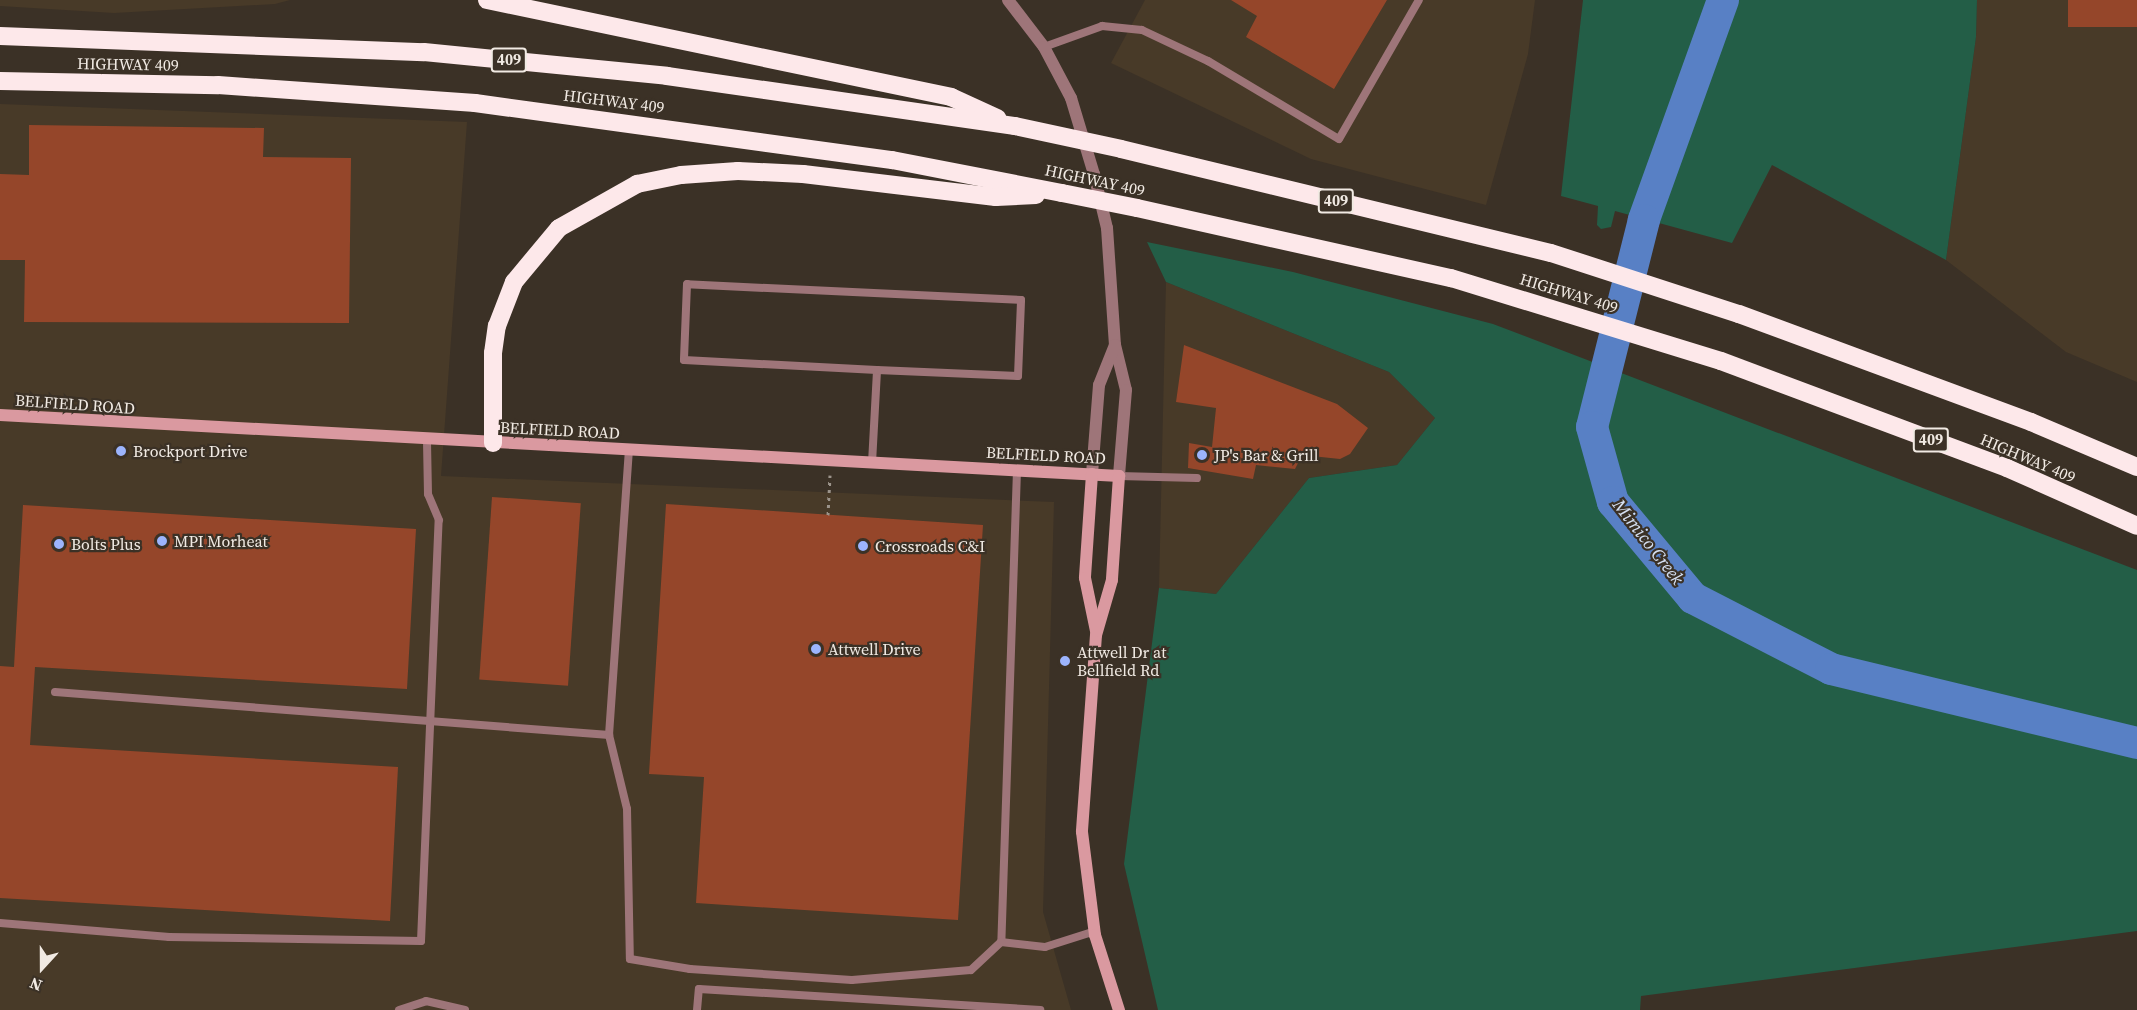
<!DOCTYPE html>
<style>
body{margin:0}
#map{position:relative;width:2137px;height:1010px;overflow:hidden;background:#3b3126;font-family:"Source Serif 4",serif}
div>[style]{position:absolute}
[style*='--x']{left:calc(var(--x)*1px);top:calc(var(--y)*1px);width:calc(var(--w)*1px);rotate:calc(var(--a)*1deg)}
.built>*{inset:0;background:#483a28}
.green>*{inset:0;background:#235e47}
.river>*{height:32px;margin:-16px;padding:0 16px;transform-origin:16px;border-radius:16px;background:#5880c5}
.building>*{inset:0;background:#95462a;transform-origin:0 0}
.path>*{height:3px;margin-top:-1.5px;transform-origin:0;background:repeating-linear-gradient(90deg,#9c948b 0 3px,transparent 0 7.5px)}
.service>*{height:8px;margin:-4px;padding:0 4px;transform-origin:4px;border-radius:4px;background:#9e7579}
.tertiary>*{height:12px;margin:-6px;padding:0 6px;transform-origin:6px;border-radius:6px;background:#9e7579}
.secondary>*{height:12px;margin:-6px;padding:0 6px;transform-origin:6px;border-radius:6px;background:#da99a0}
.motorway>*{height:18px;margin:-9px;padding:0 9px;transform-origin:9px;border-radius:9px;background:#fde8ea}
.motorway-bridge>*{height:18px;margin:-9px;padding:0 9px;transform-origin:9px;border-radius:9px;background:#fde8ea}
.dots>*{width:16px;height:16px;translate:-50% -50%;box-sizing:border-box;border:3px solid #3b3126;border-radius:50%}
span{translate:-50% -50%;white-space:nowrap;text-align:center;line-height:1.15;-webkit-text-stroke:4.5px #3b3126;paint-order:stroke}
.shield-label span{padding:2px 4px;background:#3b3126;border:2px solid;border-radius:4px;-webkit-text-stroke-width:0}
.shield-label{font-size:15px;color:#f1eae3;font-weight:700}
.street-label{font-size:16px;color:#f1eae3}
.poi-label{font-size:16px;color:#f1eae3}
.left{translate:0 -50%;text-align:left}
.water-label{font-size:18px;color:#d5e0f3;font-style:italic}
.north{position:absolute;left:12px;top:938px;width:60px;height:60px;-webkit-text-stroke:4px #3b3126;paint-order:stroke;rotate:201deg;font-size:16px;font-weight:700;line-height:24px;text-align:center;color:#f1eae3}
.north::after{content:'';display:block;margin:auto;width:21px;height:27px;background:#f1eae3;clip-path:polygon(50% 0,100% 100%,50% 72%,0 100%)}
</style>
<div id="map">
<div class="built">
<i style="clip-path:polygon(0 0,290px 0,275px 4px,114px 13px,0 6px)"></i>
<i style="clip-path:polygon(1145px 0,1535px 0,1528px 54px,1486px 205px,1311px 159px,1111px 63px)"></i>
<i style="clip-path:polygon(1977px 0,2137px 0,2137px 382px,2066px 352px,1946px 260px,1976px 37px)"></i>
<i style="clip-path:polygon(0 104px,467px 122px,441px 476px,1054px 502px,1043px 912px,1071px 1010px,0 1010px)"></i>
<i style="clip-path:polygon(1166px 282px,1389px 372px,1435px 418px,1397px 465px,1309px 478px,1216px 594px,1159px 588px)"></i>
</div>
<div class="green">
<i style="clip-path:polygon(1583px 0,1977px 0,1976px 37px,1946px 260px,1772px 165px,1732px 243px,1615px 211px,1611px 227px,1601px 229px,1597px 225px,1598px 206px,1561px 196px)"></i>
<i style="clip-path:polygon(1147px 242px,1293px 272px,1493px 324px,2137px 570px,2137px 931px,1641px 996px,1640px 1010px,1158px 1010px,1124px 864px,1159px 588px,1216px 594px,1309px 478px,1397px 465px,1435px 418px,1389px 372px,1166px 282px)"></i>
</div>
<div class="river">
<i style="--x:1723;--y:0;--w:234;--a:109.8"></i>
<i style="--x:1644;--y:220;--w:213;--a:104.1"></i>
<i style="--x:1592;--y:427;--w:78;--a:74.4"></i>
<i style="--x:1613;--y:502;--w:125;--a:50.2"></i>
<i style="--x:1693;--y:598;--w:155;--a:27.2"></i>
<i style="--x:1831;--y:669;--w:315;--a:13.6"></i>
</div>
<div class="building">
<i style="clip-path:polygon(1231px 0,1387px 0,1334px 89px,1246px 37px,1257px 16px)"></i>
<i style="left:2068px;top:0;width:69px;height:27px"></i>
<i style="clip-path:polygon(29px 125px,264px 128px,263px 157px,351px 158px,349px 323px,24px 322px,25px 260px,0 260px,0 174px,29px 175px)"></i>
<i style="clip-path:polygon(1184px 345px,1337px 404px,1368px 428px,1350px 454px,1340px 459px,1302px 455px,1295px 469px,1256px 465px,1253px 479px,1188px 468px,1189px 443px,1212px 447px,1216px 408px,1176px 402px)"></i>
<i style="left:492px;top:497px;width:89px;height:183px;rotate:4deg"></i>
<i style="clip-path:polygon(666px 504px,983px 525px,958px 920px,696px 903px,704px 777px,649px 774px)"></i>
<i style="clip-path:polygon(23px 505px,416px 529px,407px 689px,35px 667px,30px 745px,398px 767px,390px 921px,0 898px,0 666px,14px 667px)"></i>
</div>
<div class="path">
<i style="--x:828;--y:515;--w:40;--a:-87.1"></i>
</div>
<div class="service">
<i style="--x:1044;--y:47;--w:62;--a:-19.9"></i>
<i style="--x:1102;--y:26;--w:40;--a:5.7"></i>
<i style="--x:1142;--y:30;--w:73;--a:25.2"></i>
<i style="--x:1208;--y:61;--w:152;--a:30.8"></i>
<i style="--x:1339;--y:139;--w:160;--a:-60.1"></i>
<i style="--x:872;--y:463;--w:93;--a:-86.9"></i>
<i style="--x:877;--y:370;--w:141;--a:2.4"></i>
<i style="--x:1018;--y:376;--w:76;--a:-87.7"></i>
<i style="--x:1021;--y:300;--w:334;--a:-177.3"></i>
<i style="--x:687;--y:284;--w:76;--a:92.3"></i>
<i style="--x:684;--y:360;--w:193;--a:3"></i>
<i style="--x:1017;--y:470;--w:472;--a:91.9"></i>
<i style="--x:1001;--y:942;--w:44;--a:6.5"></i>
<i style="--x:1045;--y:947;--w:52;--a:-17.7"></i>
<i style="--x:1119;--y:476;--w:78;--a:1.5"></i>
<i style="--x:55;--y:692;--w:556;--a:4.44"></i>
<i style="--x:609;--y:735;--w:285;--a:-86"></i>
<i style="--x:609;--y:735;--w:76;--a:76.3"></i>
<i style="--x:627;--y:809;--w:150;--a:88.9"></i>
<i style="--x:630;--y:959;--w:61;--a:9.5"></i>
<i style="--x:690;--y:969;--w:162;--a:3.9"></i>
<i style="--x:852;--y:980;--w:119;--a:-4.8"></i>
<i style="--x:971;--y:970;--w:41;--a:-43"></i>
<i style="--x:0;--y:923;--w:170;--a:4.7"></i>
<i style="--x:169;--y:937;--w:252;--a:0.9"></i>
<i style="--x:421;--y:941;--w:421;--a:-87.6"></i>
<i style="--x:439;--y:520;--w:28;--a:-113"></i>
<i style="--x:428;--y:494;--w:54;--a:-91.1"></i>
<i style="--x:399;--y:1010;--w:28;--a:-18"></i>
<i style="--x:426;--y:1001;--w:40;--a:13"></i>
<i style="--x:697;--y:1010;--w:21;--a:-85"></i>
<i style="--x:699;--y:989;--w:342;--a:3.5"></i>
</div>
<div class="tertiary">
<i style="--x:1008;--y:0;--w:59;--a:52.5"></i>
<i style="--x:1044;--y:47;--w:58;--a:62.1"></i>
<i style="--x:1071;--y:98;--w:79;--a:73.2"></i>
<i style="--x:1094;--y:174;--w:56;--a:76.5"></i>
<i style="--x:1107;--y:228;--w:117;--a:86.1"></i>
<i style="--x:1115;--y:345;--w:46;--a:76.3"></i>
<i style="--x:1126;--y:390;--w:86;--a:94.7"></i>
<i style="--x:1092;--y:474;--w:89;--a:-85.5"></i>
<i style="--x:1099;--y:385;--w:43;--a:-68.2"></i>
</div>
<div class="secondary">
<i style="--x:0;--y:415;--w:1121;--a:3.12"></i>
<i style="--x:1119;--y:476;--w:104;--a:93.9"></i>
<i style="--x:1112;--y:580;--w:57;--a:106.2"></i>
<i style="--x:1096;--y:635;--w:197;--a:94.1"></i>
<i style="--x:1082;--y:832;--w:104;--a:82.8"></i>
<i style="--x:1095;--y:935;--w:79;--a:72.3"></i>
<i style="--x:1092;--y:474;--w:104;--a:93.9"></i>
<i style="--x:1085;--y:578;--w:54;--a:78.3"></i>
</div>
<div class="motorway">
<i style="--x:487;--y:0;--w:474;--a:11.8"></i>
<i style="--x:951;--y:97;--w:51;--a:24.5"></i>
<i style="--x:0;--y:36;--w:424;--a:2.2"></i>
<i style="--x:424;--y:52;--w:244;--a:5.6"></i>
<i style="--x:667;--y:76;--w:352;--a:8.2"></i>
<i style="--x:0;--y:81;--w:218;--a:1.1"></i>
<i style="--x:218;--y:85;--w:258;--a:4"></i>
<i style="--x:475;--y:103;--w:421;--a:7.8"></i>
<i style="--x:892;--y:160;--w:173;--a:11"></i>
<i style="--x:1121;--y:149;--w:442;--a:13.6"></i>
<i style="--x:1551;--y:253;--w:198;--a:18"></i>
<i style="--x:1739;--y:314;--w:311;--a:20.3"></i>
<i style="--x:2031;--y:422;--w:115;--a:23"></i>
<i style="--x:1137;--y:208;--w:322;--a:12.6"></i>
<i style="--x:1451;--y:278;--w:282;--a:17.1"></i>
<i style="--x:1721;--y:361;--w:305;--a:20.5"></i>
<i style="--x:2007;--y:468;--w:142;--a:24"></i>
<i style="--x:493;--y:443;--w:90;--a:-90"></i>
<i style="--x:493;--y:353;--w:27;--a:-82"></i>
<i style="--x:497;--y:326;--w:47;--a:-68.9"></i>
<i style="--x:514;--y:282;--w:70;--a:-50.2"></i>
<i style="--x:559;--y:228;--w:90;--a:-29.4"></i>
<i style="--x:637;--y:184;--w:45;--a:-11.6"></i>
<i style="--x:681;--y:175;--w:57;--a:-4"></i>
<i style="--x:738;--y:171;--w:65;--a:2.6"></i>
<i style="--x:803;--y:174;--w:194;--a:6.8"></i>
<i style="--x:996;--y:197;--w:40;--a:-2.9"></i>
</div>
<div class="motorway-bridge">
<i style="--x:1015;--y:126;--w:108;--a:12.2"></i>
<i style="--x:1062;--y:193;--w:76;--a:11.3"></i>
</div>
<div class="dots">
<i style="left:121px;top:451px;background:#9cb4fd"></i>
<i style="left:1202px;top:455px;background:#9cb4fd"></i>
<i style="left:162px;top:541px;background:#9cb4fd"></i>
<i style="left:59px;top:544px;background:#9cb4fd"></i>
<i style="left:863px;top:546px;background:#9cb4fd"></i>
<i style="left:816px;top:649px;background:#9cb4fd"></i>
<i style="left:1065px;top:661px;background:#9cb4fd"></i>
</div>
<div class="shield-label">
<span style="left:509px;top:60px">409</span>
<span style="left:1336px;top:201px">409</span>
<span style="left:1931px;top:440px">409</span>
</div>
<div class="street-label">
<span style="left:128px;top:64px;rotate:1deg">HIGHWAY 409</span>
<span style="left:614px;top:101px;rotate:7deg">HIGHWAY 409</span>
<span style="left:1095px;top:180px;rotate:12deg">HIGHWAY 409</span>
<span style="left:1569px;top:293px;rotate:17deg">HIGHWAY 409</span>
<span style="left:75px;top:404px;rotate:4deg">BELFIELD ROAD</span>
<span style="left:560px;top:430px;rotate:3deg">BELFIELD ROAD</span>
<span style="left:1046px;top:455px;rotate:3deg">BELFIELD ROAD</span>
<span style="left:2028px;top:458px;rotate:23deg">HIGHWAY 409</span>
</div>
<div class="poi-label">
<span class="left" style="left:133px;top:451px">Brockport Drive</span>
<span class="left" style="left:1214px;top:455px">JP's Bar &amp; Grill</span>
<span class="left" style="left:174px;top:541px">MPI Morheat</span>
<span class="left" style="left:71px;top:544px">Bolts Plus</span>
<span class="left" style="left:875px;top:546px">Crossroads C&amp;I</span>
<span class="left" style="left:828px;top:649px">Attwell Drive</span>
<span class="left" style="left:1077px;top:661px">Attwell Dr at<br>Bellfield Rd</span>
</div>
<div class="water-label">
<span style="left:1648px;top:542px;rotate:52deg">Mimico Creek</span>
</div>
<div class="north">N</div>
</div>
